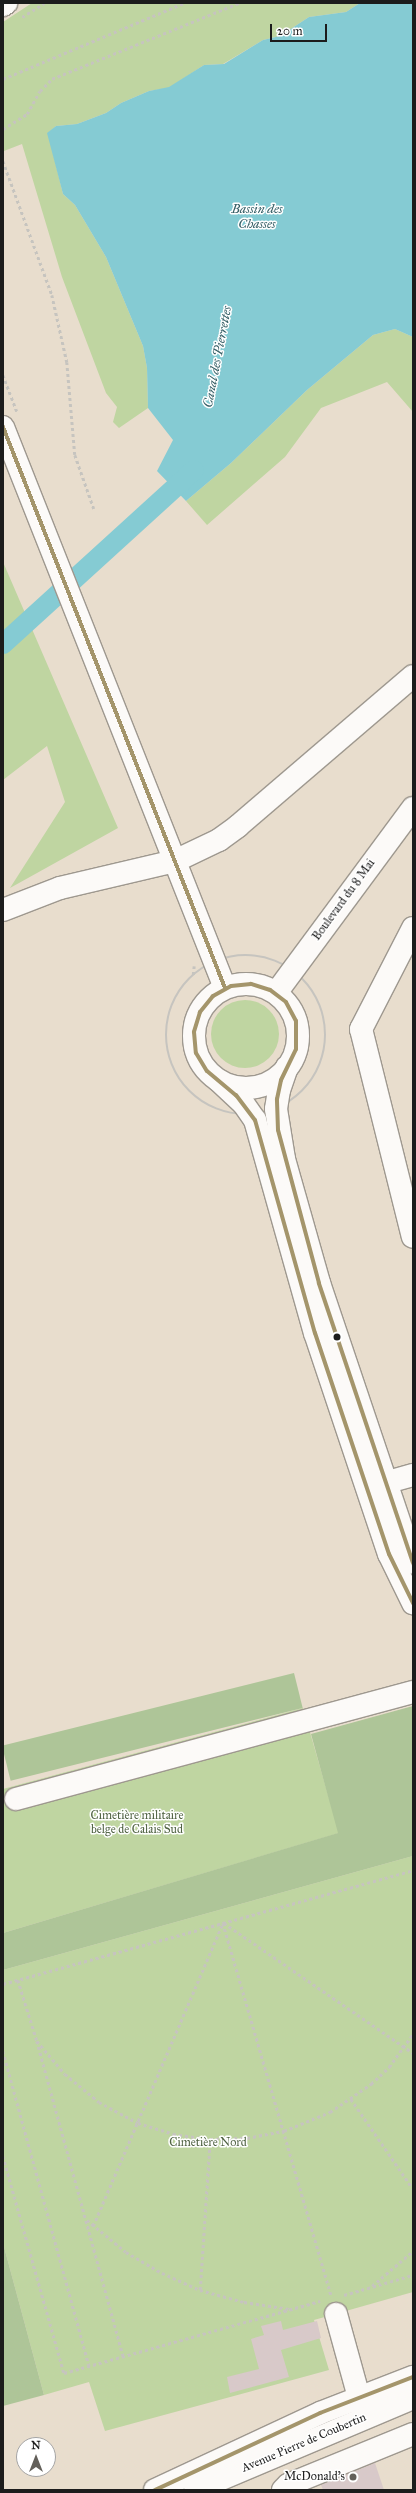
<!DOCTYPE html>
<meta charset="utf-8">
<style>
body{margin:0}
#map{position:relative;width:416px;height:2493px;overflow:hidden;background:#e8ddcd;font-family:"IM FELL Great Primer",serif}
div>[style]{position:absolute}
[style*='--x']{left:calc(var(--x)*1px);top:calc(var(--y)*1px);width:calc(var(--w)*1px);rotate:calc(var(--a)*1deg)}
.green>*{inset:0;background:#bfd5a1}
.round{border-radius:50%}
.forest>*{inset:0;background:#aec598;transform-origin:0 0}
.water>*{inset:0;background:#85cbd3}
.canal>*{height:20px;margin:-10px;padding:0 10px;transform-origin:10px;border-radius:10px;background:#85cbd3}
.building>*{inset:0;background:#d8c9c9}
.path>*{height:2.5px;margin-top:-1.25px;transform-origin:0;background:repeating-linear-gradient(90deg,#c6c4bf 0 3px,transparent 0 6px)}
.path>.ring{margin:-1.25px;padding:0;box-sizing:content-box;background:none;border:2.5px solid #c6c4bf;border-radius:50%}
.roads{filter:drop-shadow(1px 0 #9e988f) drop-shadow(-1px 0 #9e988f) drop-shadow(0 1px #9e988f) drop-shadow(0 -1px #9e988f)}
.minor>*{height:22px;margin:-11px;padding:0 11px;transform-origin:11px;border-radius:11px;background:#fcfaf8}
.minor>.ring{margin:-11px;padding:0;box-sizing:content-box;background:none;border:22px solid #fcfaf8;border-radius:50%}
.bus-1>*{height:4px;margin:-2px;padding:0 2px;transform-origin:2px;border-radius:2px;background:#a4956b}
.dots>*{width:11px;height:11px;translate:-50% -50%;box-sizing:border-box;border:2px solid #fff;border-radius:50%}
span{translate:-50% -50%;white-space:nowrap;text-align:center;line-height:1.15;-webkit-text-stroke:3px #fff;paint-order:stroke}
.street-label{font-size:12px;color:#1c1c1c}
.park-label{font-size:12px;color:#506343}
.poi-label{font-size:12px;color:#1c1c1c}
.right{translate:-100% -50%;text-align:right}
.water-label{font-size:13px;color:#355f66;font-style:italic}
.frame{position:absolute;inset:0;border:4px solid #1c1c1c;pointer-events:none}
.north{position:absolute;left:16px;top:2437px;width:40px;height:40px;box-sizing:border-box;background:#fff;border:1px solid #a4a4a4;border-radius:50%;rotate:0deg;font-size:11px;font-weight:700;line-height:16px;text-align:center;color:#1c1c1c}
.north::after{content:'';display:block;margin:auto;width:14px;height:18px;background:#63605a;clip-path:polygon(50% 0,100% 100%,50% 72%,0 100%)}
.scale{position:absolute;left:270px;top:24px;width:57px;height:18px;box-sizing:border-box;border:2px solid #1c1c1c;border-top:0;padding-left:5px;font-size:12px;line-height:14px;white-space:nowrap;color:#1c1c1c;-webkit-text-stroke:3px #fff;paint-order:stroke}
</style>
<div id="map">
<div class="green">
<i style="clip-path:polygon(32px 3px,360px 3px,346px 12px,309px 17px,280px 36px,263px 40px,223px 64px,204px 65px,169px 88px,149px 91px,121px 103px,106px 113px,77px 124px,56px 126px,48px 133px,63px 194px,75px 205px,106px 257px,143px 346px,147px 368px,148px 408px,119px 428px,113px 422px,117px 407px,106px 393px,62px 277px,22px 144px,4px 151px,3px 148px,3px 22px)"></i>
<i style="clip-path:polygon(395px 329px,413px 337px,413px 412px,387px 382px,321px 408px,285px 457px,207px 525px,186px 501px,231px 463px,307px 390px,373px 335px)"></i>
<i style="clip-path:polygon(3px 562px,118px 828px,10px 888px,65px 802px,47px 746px,3px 780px)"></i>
<i class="round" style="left:211px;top:1000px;width:68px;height:68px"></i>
<i style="clip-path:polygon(303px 1708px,339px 1833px,3px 1933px,3px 1789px)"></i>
<i style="clip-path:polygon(413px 1856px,413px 2292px,314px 2320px,329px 2370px,105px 2431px,89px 2382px,44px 2395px,3px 2243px,3px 1970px)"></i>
</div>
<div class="forest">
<i style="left:294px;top:1673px;width:36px;height:301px;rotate:76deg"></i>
<i style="clip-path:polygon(413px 1706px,413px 1856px,3px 1970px,3px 1933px,338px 1833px,311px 1734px)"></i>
<i style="clip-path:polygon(3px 2243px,44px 2395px,3px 2406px)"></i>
</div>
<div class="water">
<i style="clip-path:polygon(360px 3px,413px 3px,413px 337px,395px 329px,373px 335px,307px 390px,231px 463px,186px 501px,157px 471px,173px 440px,148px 408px,147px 368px,143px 346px,106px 257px,75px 205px,63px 194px,47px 133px,56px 126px,77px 124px,106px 113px,121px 103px,149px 91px,169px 87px,204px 65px,224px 64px,263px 40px,280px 36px,309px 17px,346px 12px)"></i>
</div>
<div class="canal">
<i style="--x:3;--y:644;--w:258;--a:-42.3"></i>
</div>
<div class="building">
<i style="clip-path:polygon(281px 2321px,283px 2330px,317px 2321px,321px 2338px,281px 2350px,289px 2377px,230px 2393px,227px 2377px,259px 2369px,251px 2339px,264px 2335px,261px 2326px)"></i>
<i style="clip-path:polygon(375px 2463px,384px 2490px,323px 2490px,321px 2485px)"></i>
</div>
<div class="path">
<i style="--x:22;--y:17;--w:26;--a:-32"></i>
<i style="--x:3;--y:79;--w:196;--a:-22.8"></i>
<i style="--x:3;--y:129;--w:28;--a:-32"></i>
<i style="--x:27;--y:114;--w:26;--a:-61"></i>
<i style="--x:40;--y:91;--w:17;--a:-45"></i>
<i style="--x:52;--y:79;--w:202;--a:-22.1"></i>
<i style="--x:3;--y:161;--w:143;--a:69.9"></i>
<i style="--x:52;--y:295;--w:69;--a:77.4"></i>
<i style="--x:67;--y:362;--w:93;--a:85.1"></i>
<i style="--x:75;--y:455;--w:57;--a:70.6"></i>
<i style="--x:3;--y:375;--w:39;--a:69"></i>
<i class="ring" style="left:166px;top:955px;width:157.5px;height:157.5px"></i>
<i style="--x:193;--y:975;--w:9;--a:-84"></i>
<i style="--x:223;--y:1923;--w:387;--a:73.8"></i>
<i style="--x:224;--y:1923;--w:229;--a:34.5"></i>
<i style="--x:18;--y:1980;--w:64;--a:72.7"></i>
<i style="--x:37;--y:2041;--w:327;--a:74.7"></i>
<i style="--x:3;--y:1984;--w:426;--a:-15.5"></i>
<i style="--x:37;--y:2041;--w:43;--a:49.7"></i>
<i style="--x:65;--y:2074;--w:44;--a:39.5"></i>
<i style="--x:99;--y:2102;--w:44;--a:28.3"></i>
<i style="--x:138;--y:2123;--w:37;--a:17"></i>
<i style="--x:173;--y:2134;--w:37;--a:8"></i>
<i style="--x:210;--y:2139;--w:37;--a:-2"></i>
<i style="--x:247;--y:2138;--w:38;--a:-11"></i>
<i style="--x:284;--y:2131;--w:50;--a:-22.4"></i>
<i style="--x:330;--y:2112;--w:50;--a:-34.3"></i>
<i style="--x:371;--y:2084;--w:25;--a:-43"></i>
<i style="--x:389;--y:2067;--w:41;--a:-54"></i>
<i style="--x:3;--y:2051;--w:327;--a:74.7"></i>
<i style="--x:351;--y:2099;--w:109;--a:55.4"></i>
<i style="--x:3;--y:2156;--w:225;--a:74.3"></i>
<i style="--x:64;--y:2373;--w:266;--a:-15.7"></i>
<i style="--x:87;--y:2220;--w:50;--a:39.4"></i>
<i style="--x:126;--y:2252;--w:42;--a:30.3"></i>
<i style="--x:162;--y:2273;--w:42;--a:24.1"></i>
<i style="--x:200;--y:2290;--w:46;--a:15.3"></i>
<i style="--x:244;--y:2302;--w:46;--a:8.8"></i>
<i style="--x:93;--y:2226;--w:330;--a:-66.8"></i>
<i style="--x:372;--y:2286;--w:54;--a:-40.5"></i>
<i style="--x:200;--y:2290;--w:151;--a:-86.2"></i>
<i style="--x:344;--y:2295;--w:72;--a:-16.2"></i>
</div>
<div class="roads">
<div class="minor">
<i style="--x:3;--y:5;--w:4;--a:-34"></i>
<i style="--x:3;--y:427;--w:603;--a:68.41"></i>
<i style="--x:3;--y:910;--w:61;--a:-21.1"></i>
<i style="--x:60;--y:888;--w:118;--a:-13.2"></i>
<i style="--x:175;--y:861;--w:49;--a:-25.5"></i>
<i style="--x:219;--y:840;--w:24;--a:-36"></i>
<i style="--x:238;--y:826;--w:230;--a:-40.6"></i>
<i style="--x:413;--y:928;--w:114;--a:117.2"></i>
<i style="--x:361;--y:1029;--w:214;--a:76"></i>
<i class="ring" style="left:194px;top:984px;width:82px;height:82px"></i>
<i style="--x:276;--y:993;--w:230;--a:-53.5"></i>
<i style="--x:287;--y:1067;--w:24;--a:109"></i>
<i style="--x:279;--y:1090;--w:19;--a:99"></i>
<i style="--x:276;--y:1109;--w:51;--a:80.9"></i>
<i style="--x:284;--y:1159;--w:129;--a:74.2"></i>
<i style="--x:319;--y:1283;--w:295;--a:71.4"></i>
<i style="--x:218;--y:1080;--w:34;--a:43"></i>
<i style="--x:243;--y:1103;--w:21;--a:55"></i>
<i style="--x:255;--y:1120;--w:221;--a:74.3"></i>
<i style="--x:315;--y:1333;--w:233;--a:71.5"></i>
<i style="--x:389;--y:1554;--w:55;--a:63.9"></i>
<i style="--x:370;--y:1487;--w:45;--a:-15.6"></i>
<i style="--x:16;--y:1799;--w:411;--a:-15.1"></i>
<i style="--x:336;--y:2314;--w:102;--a:74.6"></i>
<i style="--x:155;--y:2490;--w:182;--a:-25"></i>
<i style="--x:320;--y:2413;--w:100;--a:-21.2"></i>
<i style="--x:195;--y:2490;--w:237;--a:-22.9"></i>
<i style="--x:283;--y:2490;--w:7;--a:-45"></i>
<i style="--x:288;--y:2485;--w:135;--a:-22.2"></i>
</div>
</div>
<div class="bus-1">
<i style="--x:3;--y:427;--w:603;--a:68.41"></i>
<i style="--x:413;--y:1563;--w:295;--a:-108.6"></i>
<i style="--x:319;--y:1283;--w:158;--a:-105"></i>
<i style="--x:278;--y:1130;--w:31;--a:-92"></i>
<i style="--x:277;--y:1099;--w:19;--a:-78"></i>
<i style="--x:281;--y:1080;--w:34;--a:-64"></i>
<i style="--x:296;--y:1049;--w:28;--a:-90"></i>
<i style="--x:296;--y:1021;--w:21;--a:-118"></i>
<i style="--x:286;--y:1002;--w:20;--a:-143"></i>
<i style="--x:270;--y:990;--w:20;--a:-162"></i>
<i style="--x:251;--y:984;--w:20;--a:174"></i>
<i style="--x:231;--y:986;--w:21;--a:151"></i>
<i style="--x:213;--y:996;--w:21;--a:129"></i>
<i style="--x:200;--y:1012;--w:21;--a:107"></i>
<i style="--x:194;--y:1032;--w:21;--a:85"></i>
<i style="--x:196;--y:1053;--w:21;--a:59"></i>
<i style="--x:207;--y:1071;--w:38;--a:40"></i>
<i style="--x:236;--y:1095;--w:31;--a:53"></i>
<i style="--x:255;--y:1120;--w:221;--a:74.3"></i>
<i style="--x:315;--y:1333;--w:233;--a:71.5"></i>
<i style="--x:389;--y:1554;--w:55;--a:63.9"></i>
<i style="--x:155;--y:2490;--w:182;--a:-25"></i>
<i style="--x:320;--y:2413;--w:100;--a:-21.2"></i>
</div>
<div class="dots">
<i style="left:337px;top:1337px;background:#1c1c1c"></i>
<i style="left:353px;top:2477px;background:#63605a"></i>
</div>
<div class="street-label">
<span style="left:344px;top:900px;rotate:-54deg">Boulevard du 8 Mai</span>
<span style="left:304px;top:2443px;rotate:-23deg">Avenue Pierre de Coubertin</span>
</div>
<div class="park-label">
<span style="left:137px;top:1823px">Cimetière militaire<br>belge de Calais Sud</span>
<span style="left:208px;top:2143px">Cimetière Nord</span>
</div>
<div class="poi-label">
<span class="right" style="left:345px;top:2477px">McDonald's</span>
</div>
<div class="water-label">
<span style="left:257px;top:217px">Bassin des<br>Chasses</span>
<span style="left:218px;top:357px;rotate:-79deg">Canal des Pierrettes</span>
</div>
<div class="frame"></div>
<div class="north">N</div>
<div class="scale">20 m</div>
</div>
